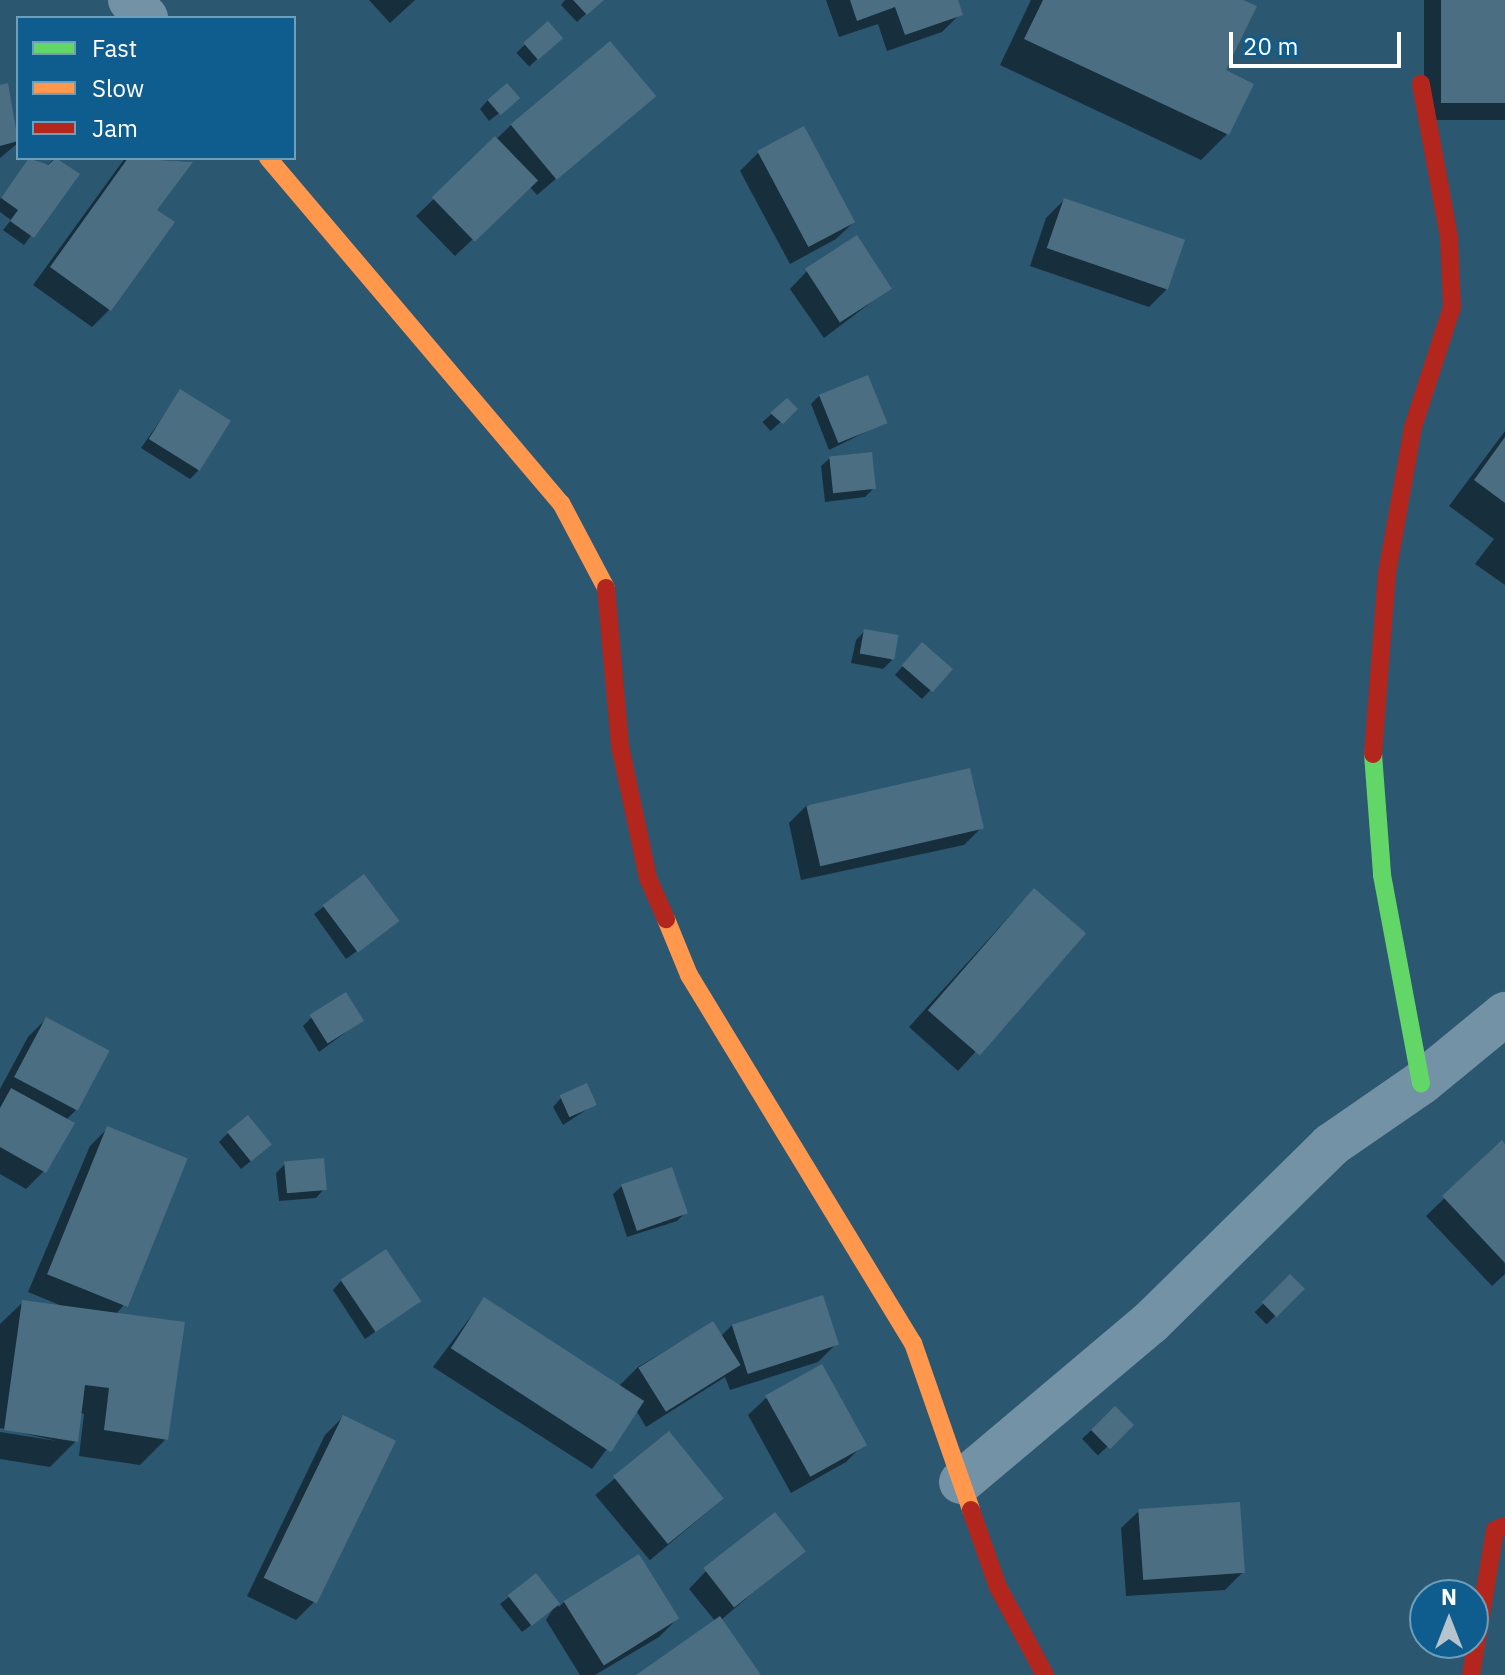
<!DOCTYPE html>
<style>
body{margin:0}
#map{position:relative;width:1505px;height:1675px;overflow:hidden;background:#2c5771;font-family:"IBM Plex Sans",sans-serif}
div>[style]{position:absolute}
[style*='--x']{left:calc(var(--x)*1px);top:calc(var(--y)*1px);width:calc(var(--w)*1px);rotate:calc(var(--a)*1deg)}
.shadow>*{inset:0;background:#0007;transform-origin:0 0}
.building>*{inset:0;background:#4b6e82;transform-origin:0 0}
.street>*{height:44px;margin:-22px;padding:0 22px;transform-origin:22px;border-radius:22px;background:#7392a5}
.fast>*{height:18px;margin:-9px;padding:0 9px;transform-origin:9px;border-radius:9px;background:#63d668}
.slow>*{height:18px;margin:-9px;padding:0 9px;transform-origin:9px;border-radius:9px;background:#ff974d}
.jam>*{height:18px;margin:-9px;padding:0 9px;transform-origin:9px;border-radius:9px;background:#b3261e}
span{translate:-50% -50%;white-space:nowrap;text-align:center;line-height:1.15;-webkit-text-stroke:6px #0f5d8e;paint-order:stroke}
.legend{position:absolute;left:16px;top:16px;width:280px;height:144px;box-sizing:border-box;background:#0f5d8e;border:2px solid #6f9ebb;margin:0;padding:10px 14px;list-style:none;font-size:24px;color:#fff}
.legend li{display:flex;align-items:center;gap:16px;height:40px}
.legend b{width:40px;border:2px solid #6f9ebb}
.north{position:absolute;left:1409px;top:1579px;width:80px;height:80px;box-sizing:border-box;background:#0f5d8e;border:2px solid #6f9ebb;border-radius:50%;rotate:0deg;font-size:22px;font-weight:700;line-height:32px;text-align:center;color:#fff}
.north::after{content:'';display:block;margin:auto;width:28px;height:36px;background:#b5c4cd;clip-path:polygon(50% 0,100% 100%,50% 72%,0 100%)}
.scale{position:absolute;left:1229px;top:32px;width:172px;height:36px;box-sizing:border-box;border:4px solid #fff;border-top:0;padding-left:10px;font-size:24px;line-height:28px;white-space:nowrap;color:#fff;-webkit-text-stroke:6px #0f5d8e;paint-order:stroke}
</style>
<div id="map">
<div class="shadow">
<i style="clip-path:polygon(369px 0,415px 0,390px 23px)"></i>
<i style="clip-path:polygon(565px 0,601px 0,577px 22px,561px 5px)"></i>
<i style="clip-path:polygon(826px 0,956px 0,960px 14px,942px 32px,887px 51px,878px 24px,839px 37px)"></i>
<i style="clip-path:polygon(1031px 0,1239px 0,1223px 71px,1227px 134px,1201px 160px,1000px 65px)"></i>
<i style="left:1424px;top:0;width:81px;height:120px"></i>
<i style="left:547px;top:24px;width:19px;height:42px;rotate:47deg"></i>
<i style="clip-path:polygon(6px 85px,18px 143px,0 158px,0 87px)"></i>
<i style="clip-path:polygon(653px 96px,537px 195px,529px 186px,455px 256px,416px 216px,511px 125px)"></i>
<i style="clip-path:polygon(488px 100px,508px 106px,489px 121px,480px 109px)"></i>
<i style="clip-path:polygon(758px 153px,854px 222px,836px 239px,790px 264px,740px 171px)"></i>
<i style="clip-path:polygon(31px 158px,46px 166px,54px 159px,77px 175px,24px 245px,3px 230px,11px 220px,0 212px,0 199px)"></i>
<i style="clip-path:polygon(125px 158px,190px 162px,155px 211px,110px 309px,92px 327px,33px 285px)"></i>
<i style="clip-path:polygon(1064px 200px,1167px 289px,1149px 307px,1030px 266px,1046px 218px)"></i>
<i style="clip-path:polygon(807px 271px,890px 288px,824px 338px,790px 289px)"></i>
<i style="clip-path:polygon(180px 392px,198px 471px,190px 479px,141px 448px)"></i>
<i style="clip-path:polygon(820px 395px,884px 423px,829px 450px,811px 404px)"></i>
<i style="left:787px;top:400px;width:12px;height:33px;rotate:48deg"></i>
<i style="clip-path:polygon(1505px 431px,1505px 585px,1475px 564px,1494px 539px,1449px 506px)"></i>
<i style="clip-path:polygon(830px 458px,874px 488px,865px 497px,825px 502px,821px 466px)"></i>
<i style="clip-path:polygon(864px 632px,892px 660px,883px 669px,851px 663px,856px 640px)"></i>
<i style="clip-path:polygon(914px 653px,950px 669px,922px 699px,895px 675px)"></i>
<i style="clip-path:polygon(807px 805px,982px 827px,964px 845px,801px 880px,789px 823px)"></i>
<i style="clip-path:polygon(364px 877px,387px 929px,346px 959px,314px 914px)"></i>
<i style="clip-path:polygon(1016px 909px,1083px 934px,958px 1071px,909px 1027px)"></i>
<i style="clip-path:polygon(311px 1018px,361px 1021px,319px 1052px,303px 1026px)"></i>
<i style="clip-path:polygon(46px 1019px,76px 1110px,66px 1120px,44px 1171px,26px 1189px,0 1174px,0 1089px,28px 1037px)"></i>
<i style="clip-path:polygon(561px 1098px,595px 1104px,563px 1125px,553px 1107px)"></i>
<i style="clip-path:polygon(108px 1128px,123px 1306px,115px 1315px,166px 1439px,140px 1465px,79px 1456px,84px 1414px,80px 1413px,76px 1441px,50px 1467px,0 1459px,0 1432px,57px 1441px,0 1428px,0 1324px,23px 1302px,62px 1306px,28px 1292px,90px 1146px)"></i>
<i style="clip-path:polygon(228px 1133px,261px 1153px,241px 1169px,219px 1142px)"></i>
<i style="clip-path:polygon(1502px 1143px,1505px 1274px,1492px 1286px,1426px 1216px)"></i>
<i style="clip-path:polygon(285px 1164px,324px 1189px,316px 1198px,279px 1201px,276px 1173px)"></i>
<i style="clip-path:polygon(622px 1186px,686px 1212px,677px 1221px,627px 1237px,613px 1194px)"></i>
<i style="left:1290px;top:1277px;width:17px;height:50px;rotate:45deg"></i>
<i style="clip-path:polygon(341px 1281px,418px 1301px,365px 1339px,333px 1290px)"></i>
<i style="clip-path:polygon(484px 1299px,619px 1386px,638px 1367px,712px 1323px,720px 1337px,732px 1325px,836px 1344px,818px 1362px,730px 1390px,725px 1377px,646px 1427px,636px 1410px,592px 1469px,433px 1367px)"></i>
<i style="clip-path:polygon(766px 1398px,864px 1444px,846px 1462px,791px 1493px,748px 1415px)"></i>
<i style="left:1115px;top:1408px;width:23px;height:45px;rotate:47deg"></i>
<i style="clip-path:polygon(343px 1417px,314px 1602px,296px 1620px,247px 1596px,325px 1435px)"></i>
<i style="left:668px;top:1434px;width:85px;height:95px;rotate:50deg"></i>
<i style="clip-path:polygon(1139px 1511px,1243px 1572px,1225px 1590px,1126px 1596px,1121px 1528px)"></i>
<i style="clip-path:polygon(803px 1550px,721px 1620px,759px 1675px,640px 1675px,716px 1622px,689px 1589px,706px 1571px)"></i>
<i style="clip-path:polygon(536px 1575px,559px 1607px,564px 1602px,677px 1619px,659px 1637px,595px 1675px,580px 1675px,546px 1620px,553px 1609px,522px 1632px,500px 1604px)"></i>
</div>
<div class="building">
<i style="clip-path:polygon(573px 0,604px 0,587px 15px)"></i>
<i style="clip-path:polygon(850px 0,958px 0,963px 15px,905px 35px,895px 7px,857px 21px)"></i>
<i style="clip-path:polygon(1043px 0,1243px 0,1257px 6px,1226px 70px,1254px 84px,1229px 135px,1024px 39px)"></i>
<i style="left:1441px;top:0;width:64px;height:103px"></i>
<i style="left:548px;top:21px;width:23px;height:33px;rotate:49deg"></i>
<i style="left:610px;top:41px;width:72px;height:130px;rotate:50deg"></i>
<i style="clip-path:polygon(8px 83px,18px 141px,0 146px,0 85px)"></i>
<i style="left:507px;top:83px;width:20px;height:26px;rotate:49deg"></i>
<i style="left:804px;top:126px;width:109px;height:53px;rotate:62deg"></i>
<i style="left:495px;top:136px;width:62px;height:88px;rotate:46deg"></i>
<i style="clip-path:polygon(29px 158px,48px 165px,56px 158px,80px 174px,34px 238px,10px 221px,18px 210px,1px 198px)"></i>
<i style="clip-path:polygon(128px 158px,193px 162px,157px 210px,175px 222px,111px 311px,50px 267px)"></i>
<i style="left:1064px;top:198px;width:128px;height:53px;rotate:19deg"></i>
<i style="left:857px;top:235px;width:64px;height:62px;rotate:57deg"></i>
<i style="left:868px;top:375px;width:52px;height:53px;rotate:68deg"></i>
<i style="left:180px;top:389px;width:60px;height:59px;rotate:32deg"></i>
<i style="clip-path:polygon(787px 398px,798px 409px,783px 424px,770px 413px)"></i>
<i style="clip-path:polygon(1505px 437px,1505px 503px,1474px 480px)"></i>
<i style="left:872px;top:452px;width:37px;height:43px;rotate:84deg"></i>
<i style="left:864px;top:629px;width:35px;height:25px;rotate:10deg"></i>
<i style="left:922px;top:642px;width:41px;height:31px;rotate:41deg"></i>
<i style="left:970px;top:768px;width:62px;height:168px;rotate:77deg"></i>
<i style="left:364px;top:874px;width:59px;height:52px;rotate:53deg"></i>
<i style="left:1034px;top:888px;width:69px;height:162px;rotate:41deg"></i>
<i style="left:346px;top:992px;width:34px;height:43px;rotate:58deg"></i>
<i style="left:46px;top:1017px;width:72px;height:68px;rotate:28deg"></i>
<i style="left:587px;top:1083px;width:24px;height:30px;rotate:66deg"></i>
<i style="clip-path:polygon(11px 1088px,75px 1123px,46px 1173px,0 1147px,0 1108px)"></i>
<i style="left:248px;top:1115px;width:38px;height:27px;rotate:51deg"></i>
<i style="left:107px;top:1126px;width:87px;height:160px;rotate:22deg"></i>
<i style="clip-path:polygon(1502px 1140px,1505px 1144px,1505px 1263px,1442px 1196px)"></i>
<i style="left:324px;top:1158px;width:32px;height:40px;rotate:85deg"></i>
<i style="left:672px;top:1167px;width:49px;height:54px;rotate:71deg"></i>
<i style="left:386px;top:1249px;width:63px;height:55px;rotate:56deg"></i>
<i style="left:1290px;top:1274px;width:21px;height:40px;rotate:45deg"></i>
<i style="left:823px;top:1295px;width:52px;height:96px;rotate:72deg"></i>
<i style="left:484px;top:1297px;width:191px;height:61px;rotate:33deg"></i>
<i style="clip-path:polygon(22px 1300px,185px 1322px,168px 1440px,104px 1430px,109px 1388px,85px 1385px,78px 1442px,4px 1430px)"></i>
<i style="left:713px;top:1321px;width:52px;height:88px;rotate:58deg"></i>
<i style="left:822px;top:1364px;width:93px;height:65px;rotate:61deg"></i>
<i style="left:1115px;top:1406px;width:27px;height:34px;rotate:45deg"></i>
<i style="left:343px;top:1415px;width:59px;height:181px;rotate:26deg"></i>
<i style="left:669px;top:1431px;width:87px;height:72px;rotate:51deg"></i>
<i style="left:1240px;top:1502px;width:71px;height:102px;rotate:86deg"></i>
<i style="left:775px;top:1512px;width:50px;height:91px;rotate:52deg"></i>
<i style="left:639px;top:1554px;width:76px;height:89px;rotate:58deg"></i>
<i style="left:536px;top:1573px;width:39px;height:36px;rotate:52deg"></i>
<i style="clip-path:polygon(720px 1616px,761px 1675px,636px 1675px)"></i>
</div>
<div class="street">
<i style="--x:130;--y:0;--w:24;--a:48"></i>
<i style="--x:961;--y:1482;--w:247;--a:-40.1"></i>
<i style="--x:1150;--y:1323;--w:254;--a:-44.5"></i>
<i style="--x:1331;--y:1145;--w:109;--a:-34.6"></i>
<i style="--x:1421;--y:1083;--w:109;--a:-39.4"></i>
</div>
<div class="fast">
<i style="--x:1373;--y:754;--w:121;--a:85.7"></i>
<i style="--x:1382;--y:875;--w:212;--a:79.4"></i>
</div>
<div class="slow">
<i style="--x:268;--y:158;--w:453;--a:49.7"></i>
<i style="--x:561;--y:503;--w:96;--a:62.1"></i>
<i style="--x:666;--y:919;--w:61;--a:67.7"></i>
<i style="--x:689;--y:975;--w:431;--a:58.7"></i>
<i style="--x:913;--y:1343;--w:177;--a:70.8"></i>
</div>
<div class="jam">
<i style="--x:606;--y:588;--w:159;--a:84.9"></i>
<i style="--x:620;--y:746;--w:135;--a:78"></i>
<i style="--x:648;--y:878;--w:45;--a:66.3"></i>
<i style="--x:1373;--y:754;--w:182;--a:-85.6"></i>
<i style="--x:1387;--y:573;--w:148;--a:-79.9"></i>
<i style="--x:1413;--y:427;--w:126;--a:-72"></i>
<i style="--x:1452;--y:307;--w:70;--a:-92.5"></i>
<i style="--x:1449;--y:237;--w:156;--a:-100.4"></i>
<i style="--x:971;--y:1510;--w:82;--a:70.7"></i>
<i style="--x:998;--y:1587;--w:100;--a:61.9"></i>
<i style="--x:1471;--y:1675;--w:147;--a:-80.6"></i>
<i style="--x:1495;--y:1530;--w:11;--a:-22"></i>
</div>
<ul class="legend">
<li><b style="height:10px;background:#63d668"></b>Fast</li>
<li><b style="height:10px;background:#ff974d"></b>Slow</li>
<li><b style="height:10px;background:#b3261e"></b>Jam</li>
</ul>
<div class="north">N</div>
<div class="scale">20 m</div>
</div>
